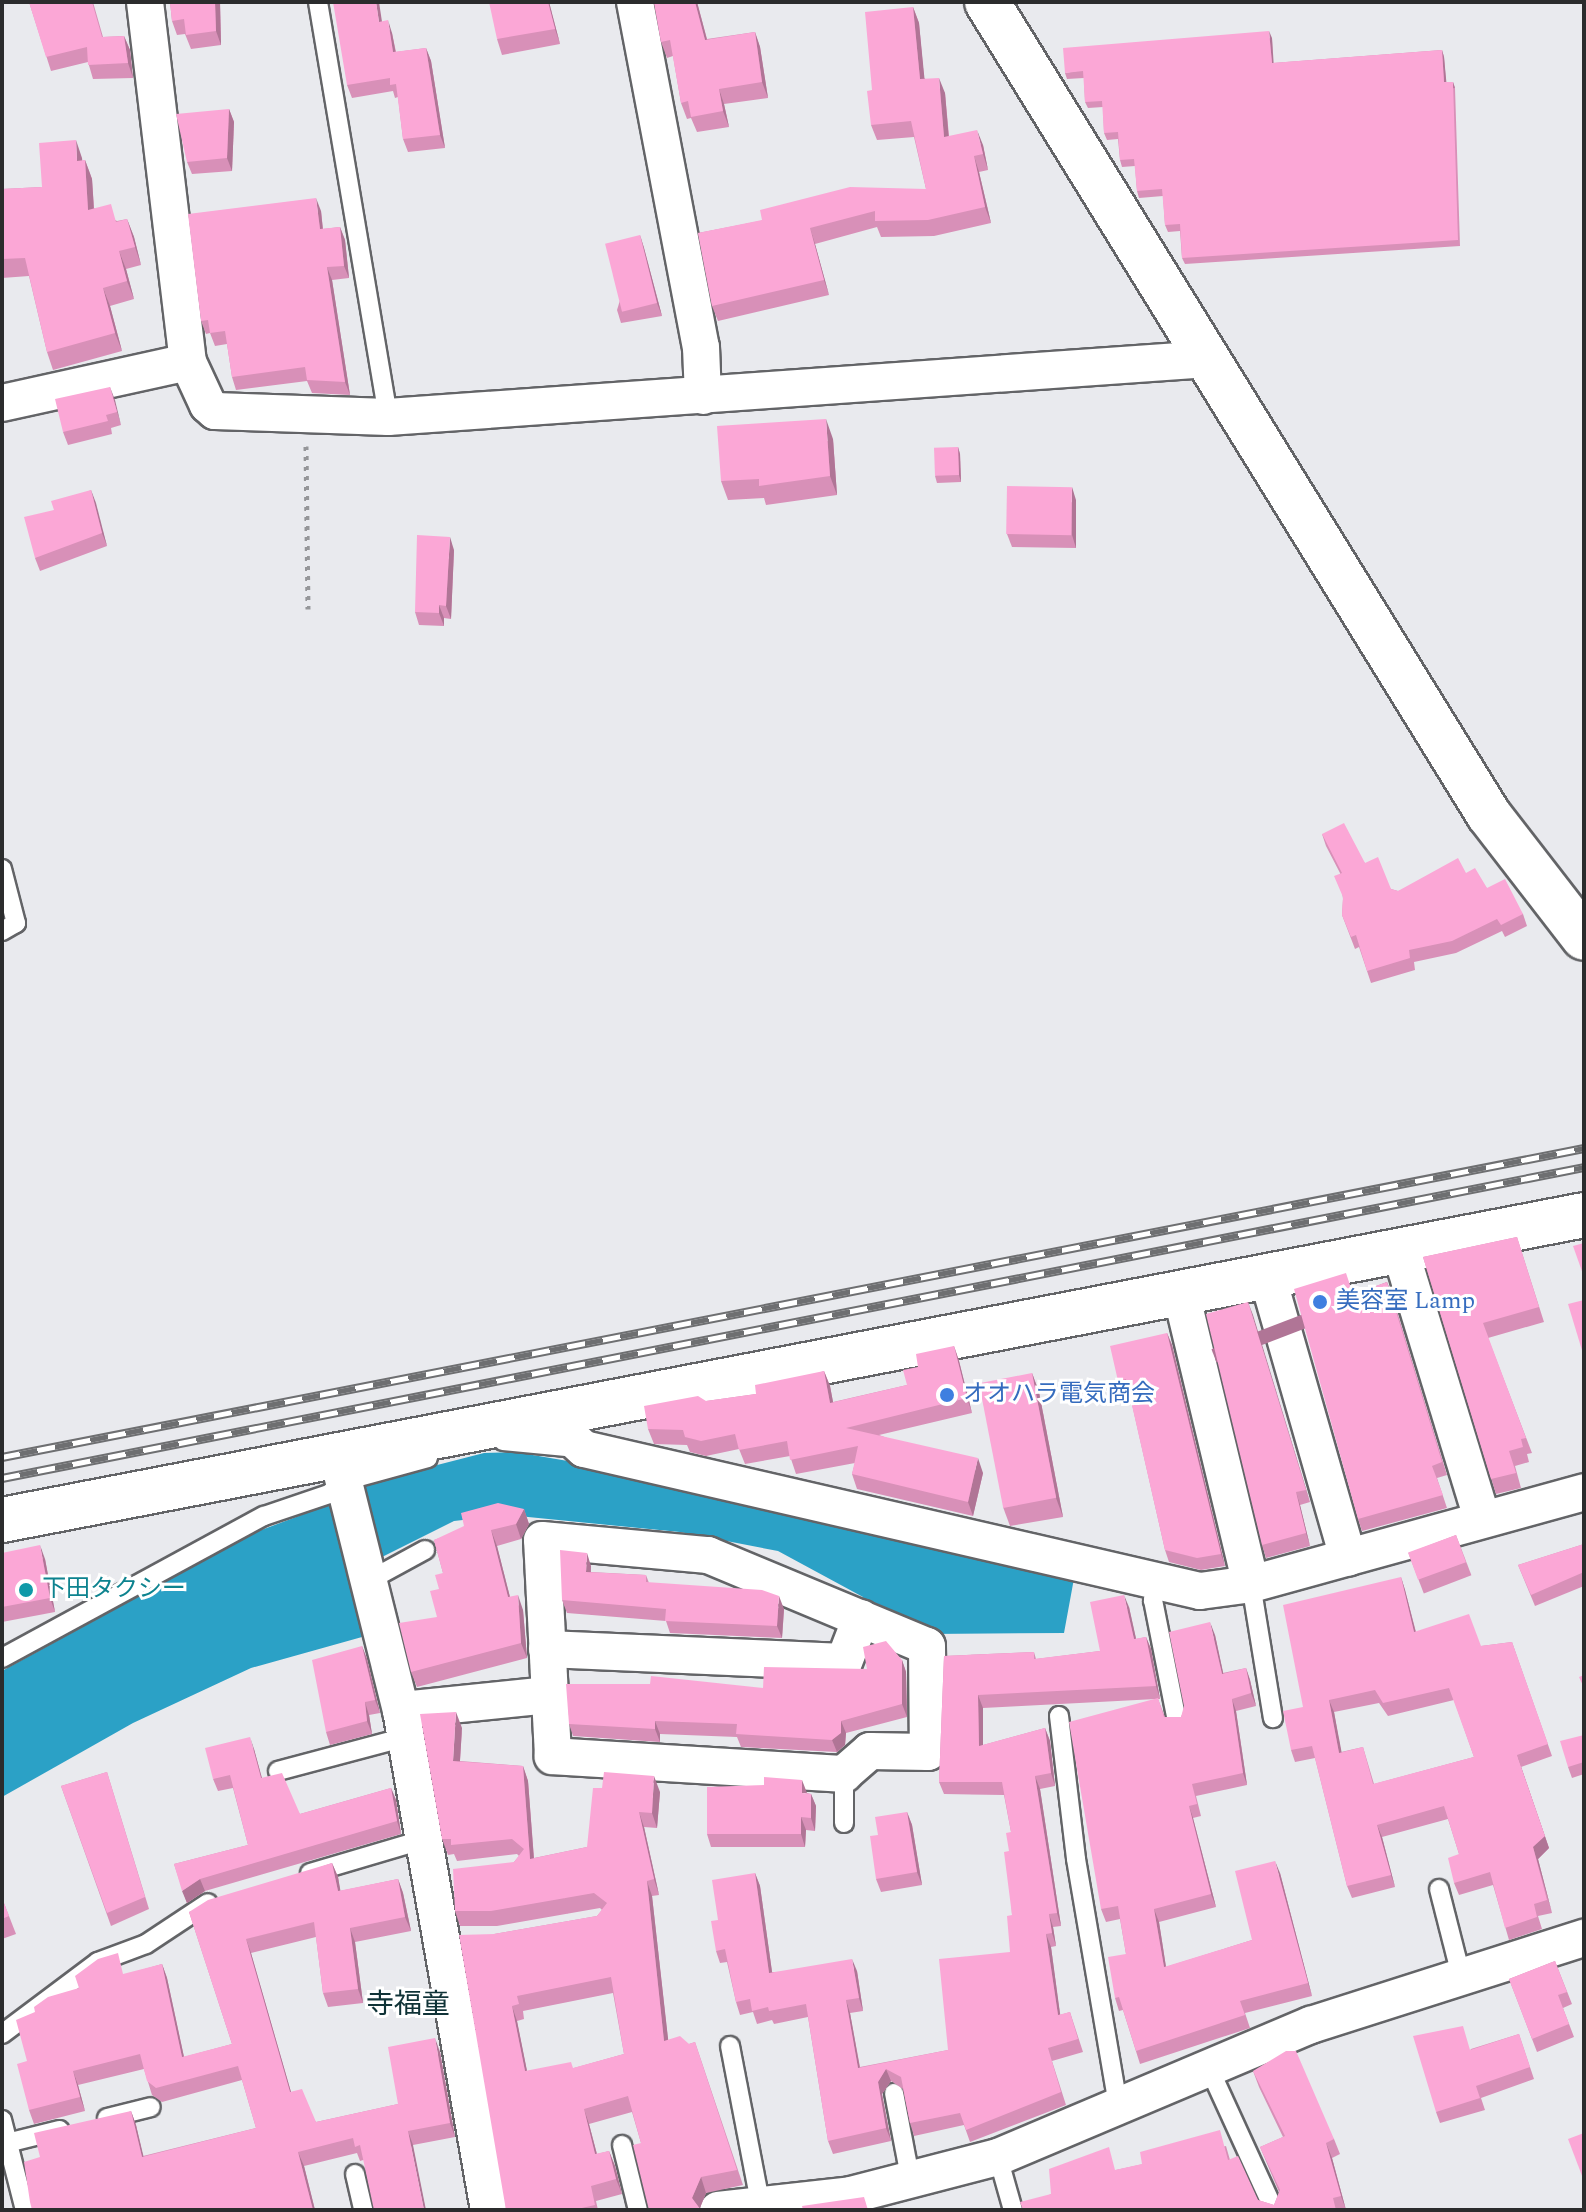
<!DOCTYPE html>
<meta charset="utf-8">
<style>
body{margin:0}
#map{position:relative;width:1586px;height:2212px;overflow:hidden;background:#e9eaee;font-family:Spectral,"Noto Sans JP",serif}
div>[style]{position:absolute}
[style*='--x']{left:calc(var(--x)*1px);top:calc(var(--y)*1px);width:calc(var(--w)*1px);rotate:calc(var(--a)*1deg)}
.water>*{inset:0;background:#2ba1c6}
.path>*{height:5px;margin-top:-2.5px;transform-origin:0;background:repeating-linear-gradient(90deg,#959699 0 4px,transparent 0 10px)}
.roads{filter:drop-shadow(2px 0 #636467) drop-shadow(-2px 0 #636467) drop-shadow(0 2px #636467) drop-shadow(0 -2px #636467)}
.service>*{height:18px;margin:-9px;padding:0 9px;transform-origin:9px;border-radius:9px;background:#fff}
.minor>*{height:36px;margin:-18px;padding:0 18px;transform-origin:18px;border-radius:18px;background:#fff}
.tertiary>*{height:44px;margin:-22px;padding:0 22px;transform-origin:22px;border-radius:22px;background:#fff}
.rail>*{height:9px;margin-top:-4.5px;transform-origin:0;background:repeating-linear-gradient(90deg,#fff 0 18px,#6e6f71 0 36px);box-sizing:border-box;border-block:2px solid #6e6f71}
.wall>*{inset:0;background:#d890b8;transform-origin:0 0}
.shaded-wall>*{inset:0;background:#b07596;transform-origin:0 0}
.building>*{inset:0;background:#fba7d6;transform-origin:0 0}
.dots>*{width:22px;height:22px;translate:-50% -50%;box-sizing:border-box;border:4px solid #fff;border-radius:50%}
span{translate:-50% -50%;white-space:nowrap;text-align:center;line-height:1.15;-webkit-text-stroke:6px #fff;paint-order:stroke}
.shop-label{font-size:24px;color:#366cbe}
.left{translate:0 -50%;text-align:left}
.culture-label{font-size:24px;color:#0d838f}
.quarter-label{font-size:28px;color:#103337}
.frame{position:absolute;inset:0;border:4px solid #2b2c2d;pointer-events:none}
</style>
<div id="map">
<div class="water">
<i style="clip-path:polygon(515px 1452px,650px 1475px,1075px 1573px,1064px 1633px,928px 1634px,864px 1604px,863px 1597px,778px 1551px,680px 1532px,507px 1515px,454px 1521px,350px 1573px,362px 1637px,251px 1668px,133px 1723px,2px 1797px,2px 1671px,256px 1532px,331px 1504px,367px 1483px,484px 1453px)"></i>
</div>
<div class="path">
<i style="--x:306;--y:446;--w:163;--a:89.3"></i>
</div>
<div class="roads">
<div class="service">
<i style="--x:318;--y:2;--w:421;--a:80.4"></i>
<i style="--x:2;--y:869;--w:56;--a:75.5"></i>
<i style="--x:16;--y:923;--w:16;--a:150"></i>
<i style="--x:503;--y:1441;--w:74;--a:5.4"></i>
<i style="--x:368;--y:1581;--w:65;--a:-28.5"></i>
<i style="--x:1158;--y:1581;--w:20;--a:105"></i>
<i style="--x:1153;--y:1600;--w:123;--a:78.8"></i>
<i style="--x:1251;--y:1584;--w:136;--a:80.7"></i>
<i style="--x:2;--y:1658;--w:298;--a:-28.5"></i>
<i style="--x:264;--y:1516;--w:69;--a:-18.7"></i>
<i style="--x:329;--y:1494;--w:20;--a:-41"></i>
<i style="--x:344;--y:1481;--w:87;--a:-15.3"></i>
<i style="--x:1059;--y:1716;--w:144;--a:83.2"></i>
<i style="--x:1076;--y:1859;--w:251;--a:80.3"></i>
<i style="--x:278;--y:1771;--w:132;--a:-14.9"></i>
<i style="--x:844;--y:1823;--w:49;--a:-90"></i>
<i style="--x:310;--y:1873;--w:117;--a:-16.4"></i>
<i style="--x:1439;--y:1889;--w:89;--a:75.7"></i>
<i style="--x:2;--y:2034;--w:120;--a:-36.9"></i>
<i style="--x:98;--y:1962;--w:51;--a:-20.6"></i>
<i style="--x:146;--y:1944;--w:74;--a:-33.5"></i>
<i style="--x:730;--y:2046;--w:159;--a:79.1"></i>
<i style="--x:1209;--y:2068;--w:156;--a:65.4"></i>
<i style="--x:894;--y:2093;--w:86;--a:79.2"></i>
<i style="--x:107;--y:2118;--w:45;--a:-14"></i>
<i style="--x:2;--y:2120;--w:93;--a:75.7"></i>
<i style="--x:7;--y:2143;--w:54;--a:-14"></i>
<i style="--x:622;--y:2145;--w:67;--a:76.2"></i>
<i style="--x:998;--y:2157;--w:55;--a:74.2"></i>
<i style="--x:355;--y:2174;--w:37;--a:77"></i>
</div>
<div class="minor">
<i style="--x:145;--y:2;--w:363;--a:83.2"></i>
<i style="--x:188;--y:362;--w:47;--a:65.1"></i>
<i style="--x:208;--y:405;--w:9;--a:41"></i>
<i style="--x:215;--y:411;--w:173;--a:2"></i>
<i style="--x:388;--y:417;--w:822;--a:-4.05"></i>
<i style="--x:635;--y:2;--w:351;--a:79.2"></i>
<i style="--x:701;--y:347;--w:49;--a:87.7"></i>
<i style="--x:2;--y:403;--w:190;--a:-12.4"></i>
<i style="--x:1400;--y:1250;--w:281;--a:73"></i>
<i style="--x:1267;--y:1275;--w:294;--a:74"></i>
<i style="--x:1181;--y:1293;--w:299;--a:76.5"></i>
<i style="--x:553;--y:1411;--w:15;--a:70"></i>
<i style="--x:558;--y:1425;--w:35;--a:43"></i>
<i style="--x:584;--y:1449;--w:632;--a:12.98"></i>
<i style="--x:1200;--y:1591;--w:51;--a:-7.8"></i>
<i style="--x:1251;--y:1584;--w:345;--a:-15.4"></i>
<i style="--x:337;--y:1454;--w:264;--a:76"></i>
<i style="--x:401;--y:1710;--w:508;--a:80.02"></i>
<i style="--x:542;--y:1540;--w:167;--a:5.2"></i>
<i style="--x:708;--y:1555;--w:237;--a:22.6"></i>
<i style="--x:927;--y:1646;--w:106;--a:89.5"></i>
<i style="--x:928;--y:1752;--w:58;--a:-179"></i>
<i style="--x:870;--y:1751;--w:35;--a:139"></i>
<i style="--x:844;--y:1774;--w:292;--a:-176.5"></i>
<i style="--x:553;--y:1756;--w:216;--a:-92.9"></i>
<i style="--x:547;--y:1649;--w:297;--a:2.5"></i>
<i style="--x:844;--y:1662;--w:47;--a:-68.9"></i>
<i style="--x:401;--y:1710;--w:148;--a:-5.8"></i>
<i style="--x:718;--y:2210;--w:134;--a:-6.4"></i>
<i style="--x:851;--y:2195;--w:152;--a:-14.5"></i>
<i style="--x:998;--y:2157;--w:340;--a:-22.9"></i>
<i style="--x:1311;--y:2025;--w:287;--a:-17.7"></i>
</div>
<div class="tertiary">
<i style="--x:987;--y:2;--w:955;--a:58.31"></i>
<i style="--x:1489;--y:815;--w:155;--a:52.3"></i>
<i style="--x:2;--y:1520;--w:1611;--a:-10.91"></i>
</div>
</div>
<div class="rail">
<i style="--x:2;--y:1457;--w:1612;--a:-11.05"></i>
<i style="--x:2;--y:1478;--w:1612;--a:-11.12"></i>
</div>
<div class="wall">
<i style="clip-path:polygon(29px 2px,93px 2px,103px 37px,124px 36px,130px 50px,133px 78px,93px 79px,88px 62px,51px 71px)"></i>
<i style="clip-path:polygon(170px 2px,220px 2px,221px 45px,191px 49px,185px 34px,177px 35px,172px 21px)"></i>
<i style="clip-path:polygon(549px 2px,560px 44px,502px 55px,497px 39px)"></i>
<i style="clip-path:polygon(654px 2px,697px 2px,707px 39px,755px 32px,760px 47px,768px 98px,724px 104px,729px 127px,697px 132px,691px 118px,687px 119px,681px 103px,673px 56px,667px 58px,661px 42px)"></i>
<i style="clip-path:polygon(913px 7px,919px 23px,924px 78px,945px 93px,949px 136px,983px 145px,988px 170px,979px 172px,991px 223px,934px 236px,881px 237px,877px 227px,815px 244px,829px 295px,718px 321px,712px 306px,698px 233px,926px 189px,914px 137px,877px 140px,871px 125px,872px 90px)"></i>
<i style="clip-path:polygon(382px 22px,392px 33px,396px 52px,426px 48px,431px 61px,445px 148px,408px 152px,403px 139px,398px 97px,395px 98px,393px 91px,352px 98px,347px 85px)"></i>
<i style="clip-path:polygon(1272px 38px,1273px 63px,1442px 50px,1444px 57px,1446px 82px,1453px 82px,1455px 88px,1460px 246px,1185px 264px,1182px 258px,1180px 231px,1168px 232px,1165px 225px,1163px 196px,1139px 198px,1137px 191px,1135px 166px,1122px 167px,1120px 160px,1118px 139px,1107px 140px,1104px 133px,1103px 107px,1088px 108px,1085px 102px,1084px 78px,1067px 79px,1065px 73px)"></i>
<i style="clip-path:polygon(229px 109px,234px 122px,232px 171px,192px 174px,187px 162px)"></i>
<i style="clip-path:polygon(82px 158px,82px 161px,85px 160px,92px 179px,94px 208px,117px 221px,127px 219px,134px 237px,141px 265px,126px 269px,134px 299px,110px 306px,122px 351px,53px 370px,47px 352px,29px 276px,2px 278px,2px 189px,42px 187px)"></i>
<i style="clip-path:polygon(321px 211px,323px 229px,340px 227px,345px 240px,349px 278px,332px 280px,350px 395px,312px 393px,307px 381px,236px 390px,232px 377px,227px 344px,215px 346px,210px 333px,206px 334px,201px 321px)"></i>
<i style="clip-path:polygon(640px 235px,644px 248px,662px 316px,621px 323px,617px 310px)"></i>
<i style="clip-path:polygon(110px 387px,121px 425px,111px 428px,112px 434px,68px 445px,63px 432px)"></i>
<i style="clip-path:polygon(833px 439px,837px 495px,766px 505px,764px 498px,728px 500px,721px 481px)"></i>
<i style="clip-path:polygon(958px 447px,960px 454px,961px 482px,937px 483px,935px 476px)"></i>
<i style="clip-path:polygon(91px 490px,107px 546px,40px 571px,35px 558px,54px 510px)"></i>
<i style="clip-path:polygon(1076px 500px,1076px 548px,1012px 547px,1007px 534px)"></i>
<i style="clip-path:polygon(454px 550px,451px 619px,444px 618px,444px 626px,419px 625px,415px 612px)"></i>
<i style="clip-path:polygon(1322px 834px,1365px 863px,1391px 889px,1398px 891px,1466px 873px,1523px 914px,1527px 926px,1505px 937px,1502px 931px,1456px 953px,1414px 962px,1415px 970px,1371px 983px,1359px 947px,1355px 949px,1342px 915px,1343px 899px,1340px 873px,1326px 846px)"></i>
<i style="clip-path:polygon(1517px 1237px,1544px 1322px,1488px 1338px,1532px 1453px,1527px 1454px,1529px 1462px,1515px 1466px,1521px 1488px,1496px 1494px,1423px 1257px)"></i>
<i style="clip-path:polygon(1353px 1294px,1392px 1295px,1447px 1475px,1437px 1478px,1447px 1508px,1362px 1531px,1358px 1519px)"></i>
<i style="clip-path:polygon(1248px 1302px,1310px 1502px,1300px 1505px,1310px 1546px,1266px 1558px,1262px 1545px)"></i>
<i style="clip-path:polygon(1167px 1333px,1172px 1345px,1225px 1566px,1201px 1570px,1169px 1562px,1165px 1550px,1129px 1391px,1123px 1393px,1118px 1381px)"></i>
<i style="clip-path:polygon(954px 1346px,959px 1361px,972px 1413px,879px 1435px,983px 1473px,973px 1516px,857px 1489px,852px 1474px,855px 1463px,796px 1474px,790px 1456px,745px 1464px,739px 1449px,706px 1456px,690px 1452px,687px 1445px,654px 1444px,648px 1429px,706px 1401px,756px 1394px,824px 1371px,830px 1386px,833px 1402px,907px 1385px,918px 1367px)"></i>
<i style="clip-path:polygon(1032px 1373px,1039px 1392px,1063px 1517px,1010px 1526px,1003px 1507px)"></i>
<i style="clip-path:polygon(524px 1509px,529px 1524px,521px 1539px,497px 1546px,510px 1597px,523px 1610px,527px 1658px,417px 1687px,411px 1672px,437px 1617px,439px 1589px,443px 1573px,434px 1540px)"></i>
<i style="left:1456px;top:1535px;width:43px;height:51px;rotate:69deg"></i>
<i style="clip-path:polygon(1584px 1544px,1584px 1586px,1535px 1606px,1518px 1565px)"></i>
<i style="clip-path:polygon(2px 1553px,45px 1559px,55px 1612px,2px 1622px)"></i>
<i style="clip-path:polygon(591px 1566px,591px 1572px,646px 1575px,649px 1583px,784px 1609px,782px 1638px,670px 1633px,666px 1621px,567px 1613px,562px 1600px)"></i>
<i style="clip-path:polygon(evenodd,1401px 1577px,1405px 1590px,1416px 1632px,1481px 1646px,1512px 1642px,1552px 1756px,1521px 1767px,1549px 1848px,1538px 1859px,1552px 1913px,1538px 1916px,1542px 1929px,1509px 1940px,1493px 1885px,1459px 1895px,1454px 1883px,1459px 1854px,1448px 1819px,1382px 1837px,1395px 1887px,1352px 1898px,1347px 1886px,1315px 1758px,1295px 1762px,1291px 1750px,1303px 1707px,1401px 1577px,1454px 1700px,1474px 1757px,1374px 1784px,1363px 1747px,1341px 1752px,1334px 1712px,1379px 1703px,1388px 1716px,1454px 1700px)"></i>
<i style="clip-path:polygon(1129px 1607px,1136px 1639px,1146px 1637px,1151px 1649px,1160px 1699px,1158px 1699px,1165px 1717px,1181px 1717px,1215px 1635px,1223px 1673px,1246px 1668px,1250px 1680px,1256px 1706px,1236px 1711px,1247px 1785px,1196px 1796px,1201px 1816px,1193px 1818px,1216px 1907px,1159px 1922px,1166px 1967px,1252px 1940px,1280px 1873px,1312px 1996px,1245px 2013px,1250px 2028px,1140px 2064px,1123px 2010px,1119px 2011px,1115px 1998px,1126px 1954px,1120px 1919px,1106px 1922px,1101px 1909px,1156px 1699px,983px 1708px,983px 1745px,1045px 1728px,1050px 1741px,1055px 1786px,1040px 1789px,1061px 1926px,1053px 1927px,1056px 1946px,1051px 1947px,1060px 2015px,1070px 2012px,1083px 2052px,1052px 2061px,1066px 2105px,970px 2142px,964px 2125px,914px 2136px,910px 2123px,903px 2089px,891px 2081px,882px 2094px,891px 2141px,833px 2154px,828px 2141px,808px 2017px,774px 2024px,772px 2020px,757px 2024px,753px 2012px,740px 2015px,736px 2002px,727px 1962px,720px 1963px,716px 1951px,755px 1873px,760px 1886px,772px 1972px,857px 1971px,863px 2011px,850px 2013px,860px 2067px,948px 2050px,1010px 1952px,1012px 1915px,1009px 1851px,1011px 1832px,1004px 1795px,944px 1794px,939px 1782px,944px 1656px,1034px 1652px,1036px 1659px,1100px 1651px)"></i>
<i style="clip-path:polygon(362px 1646px,367px 1659px,380px 1713px,369px 1715px,372px 1734px,330px 1745px,326px 1732px)"></i>
<i style="clip-path:polygon(902px 1660px,906px 1672px,907px 1717px,846px 1733px,845px 1745px,837px 1752px,741px 1747px,737px 1737px,660px 1734px,660px 1742px,573px 1736px,569px 1724px,867px 1669px)"></i>
<i style="clip-path:polygon(evenodd,462px 1728px,460px 1761px,523px 1766px,528px 1781px,534px 1858px,587px 1847px,660px 1792px,657px 1828px,644px 1827px,659px 1895px,652px 1896px,668px 2040px,689px 2044px,695px 2042px,743px 2185px,706px 2193px,700px 2208px,641px 2143px,632px 2112px,589px 2124px,597px 2154px,609px 2151px,615px 2166px,622px 2194px,596px 2201px,598px 2210px,506px 2210px,494px 1934px,597px 1916px,602px 1910px,600px 1908px,497px 1926px,460px 1926px,455px 1911px,514px 1862px,519px 1856px,517px 1854px,457px 1861px,454px 1854px,448px 1855px,442px 1839px,462px 1728px,613px 1993px,624px 2054px,574px 2068px,527px 2071px,517px 2021px,524px 2019px,523px 2011px,613px 1993px)"></i>
<i style="clip-path:polygon(1584px 1735px,1584px 1774px,1572px 1778px,1568px 1767px)"></i>
<i style="clip-path:polygon(254px 1749px,262px 1778px,300px 1814px,391px 1788px,396px 1800px,401px 1834px,205px 1891px,187px 1903px,174px 1864px,248px 1845px,233px 1788px,218px 1791px,213px 1779px)"></i>
<i style="clip-path:polygon(107px 1772px,149px 1909px,111px 1926px,61px 1786px)"></i>
<i style="clip-path:polygon(807px 1793px,811px 1794px,816px 1806px,815px 1831px,806px 1830px,805px 1847px,711px 1847px,707px 1834px)"></i>
<i style="clip-path:polygon(907px 1812px,912px 1825px,922px 1885px,881px 1892px,876px 1879px,878px 1835px)"></i>
<i style="clip-path:polygon(332px 1863px,338px 1877px,340px 1891px,398px 1879px,403px 1893px,411px 1931px,355px 1942px,363px 2003px,328px 2007px,323px 1993px,316px 1937px,251px 1953px,291px 2092px,316px 2122px,398px 2104px,440px 2052px,455px 2137px,413px 2145px,360px 2161px,357px 2153px,304px 2166px,315px 2210px,32px 2210px,40px 2157px,131px 2111px,136px 2125px,143px 2156px,256px 2128px,242px 2080px,162px 2102px,152px 2095px,144px 2069px,78px 2085px,85px 2111px,34px 2124px,29px 2110px,27px 2061px,35px 2012px,79px 1988px,162px 1964px,167px 1978px,184px 2057px,232px 2044px,189px 1912px)"></i>
<i style="clip-path:polygon(2px 1898px,16px 1934px,2px 1939px)"></i>
<i style="clip-path:polygon(1555px 1961px,1572px 2004px,1563px 2008px,1574px 2037px,1537px 2052px,1509px 1979px)"></i>
<i style="clip-path:polygon(1519px 2034px,1534px 2079px,1481px 2098px,1485px 2110px,1440px 2123px,1436px 2112px,1471px 2049px)"></i>
<i style="clip-path:polygon(1253px 2071px,1334px 2139px,1340px 2154px,1332px 2158px,1346px 2210px,1023px 2210px,1051px 2194px,1116px 2170px,1226px 2146px,1230px 2160px,1258px 2200px,1274px 2205px,1279px 2192px,1260px 2147px,1283px 2137px,1259px 2087px)"></i>
</div>
<div class="shaded-wall">
<i style="clip-path:polygon(215px 2px,220px 2px,221px 45px,216px 31px)"></i>
<i style="clip-path:polygon(376px 2px,379px 2px,384px 35px,379px 22px)"></i>
<i style="clip-path:polygon(548px 2px,549px 2px,560px 44px,555px 29px)"></i>
<i style="clip-path:polygon(695px 2px,697px 2px,711px 55px,705px 40px)"></i>
<i style="clip-path:polygon(913px 7px,919px 23px,926px 94px,920px 79px)"></i>
<i style="clip-path:polygon(388px 20px,392px 33px,398px 65px,393px 52px)"></i>
<i style="clip-path:polygon(1269px 31px,1272px 38px,1274px 69px,1272px 63px)"></i>
<i style="clip-path:polygon(755px 32px,760px 47px,768px 98px,762px 82px)"></i>
<i style="clip-path:polygon(124px 36px,130px 50px,133px 78px,128px 63px)"></i>
<i style="clip-path:polygon(426px 48px,431px 61px,445px 148px,440px 135px)"></i>
<i style="clip-path:polygon(1442px 50px,1444px 57px,1447px 89px,1444px 82px)"></i>
<i style="clip-path:polygon(939px 78px,945px 93px,950px 153px,944px 137px)"></i>
<i style="left:1453px;top:82px;width:6px;height:158px;rotate:72deg"></i>
<i style="clip-path:polygon(719px 89px,724px 104px,729px 127px,723px 111px)"></i>
<i style="clip-path:polygon(229px 109px,234px 122px,232px 171px,227px 158px)"></i>
<i style="clip-path:polygon(977px 130px,983px 145px,988px 170px,983px 154px)"></i>
<i style="clip-path:polygon(76px 140px,82px 158px,84px 179px,77px 161px)"></i>
<i style="clip-path:polygon(974px 156px,979px 172px,991px 223px,985px 207px)"></i>
<i style="clip-path:polygon(85px 160px,92px 179px,95px 228px,88px 210px)"></i>
<i style="clip-path:polygon(316px 198px,321px 211px,324px 242px,320px 229px)"></i>
<i style="clip-path:polygon(127px 219px,134px 237px,141px 265px,135px 247px)"></i>
<i style="clip-path:polygon(340px 227px,345px 240px,349px 278px,344px 266px)"></i>
<i style="clip-path:polygon(810px 228px,815px 244px,829px 295px,824px 280px)"></i>
<i style="clip-path:polygon(640px 235px,644px 248px,662px 316px,657px 303px)"></i>
<i style="clip-path:polygon(119px 251px,126px 269px,134px 299px,127px 281px)"></i>
<i style="clip-path:polygon(327px 267px,332px 280px,350px 395px,345px 382px)"></i>
<i style="clip-path:polygon(103px 288px,110px 306px,122px 351px,115px 333px)"></i>
<i style="clip-path:polygon(110px 387px,115px 400px,121px 425px,117px 412px)"></i>
<i style="clip-path:polygon(826px 419px,833px 439px,837px 495px,830px 476px)"></i>
<i style="clip-path:polygon(958px 447px,960px 454px,961px 482px,959px 475px)"></i>
<i style="clip-path:polygon(1072px 487px,1076px 500px,1076px 548px,1072px 535px)"></i>
<i style="clip-path:polygon(91px 490px,96px 503px,107px 546px,102px 533px)"></i>
<i style="clip-path:polygon(450px 537px,454px 550px,451px 619px,446px 606px)"></i>
<i style="clip-path:polygon(439px 605px,444px 618px,444px 626px,439px 613px)"></i>
<i style="left:1387px;top:1282px;width:14px;height:188px;rotate:69deg"></i>
<i style="clip-path:polygon(1248px 1302px,1253px 1315px,1310px 1502px,1306px 1490px)"></i>
<i style="clip-path:polygon(1167px 1333px,1172px 1345px,1225px 1566px,1221px 1554px)"></i>
<i style="clip-path:polygon(954px 1346px,959px 1361px,972px 1413px,967px 1398px)"></i>
<i style="clip-path:polygon(824px 1371px,830px 1386px,836px 1418px,830px 1403px)"></i>
<i style="clip-path:polygon(1032px 1373px,1039px 1392px,1063px 1517px,1056px 1498px)"></i>
<i style="clip-path:polygon(978px 1458px,983px 1473px,973px 1516px,968px 1502px)"></i>
<i style="clip-path:polygon(1296px 1492px,1300px 1505px,1310px 1546px,1306px 1533px)"></i>
<i style="clip-path:polygon(524px 1509px,529px 1524px,521px 1539px,516px 1524px)"></i>
<i style="clip-path:polygon(491px 1530px,497px 1546px,514px 1613px,508px 1597px)"></i>
<i style="clip-path:polygon(40px 1545px,45px 1559px,55px 1612px,50px 1598px)"></i>
<i style="clip-path:polygon(587px 1553px,591px 1566px,590px 1584px,586px 1572px)"></i>
<i style="clip-path:polygon(1401px 1577px,1405px 1590px,1419px 1645px,1414px 1632px)"></i>
<i style="clip-path:polygon(518px 1595px,523px 1610px,527px 1658px,521px 1643px)"></i>
<i style="clip-path:polygon(1124px 1595px,1129px 1607px,1139px 1652px,1134px 1639px)"></i>
<i style="clip-path:polygon(779px 1596px,784px 1609px,782px 1638px,777px 1626px)"></i>
<i style="clip-path:polygon(1210px 1622px,1215px 1635px,1226px 1686px,1222px 1674px)"></i>
<i style="clip-path:polygon(1146px 1637px,1151px 1649px,1160px 1699px,1156px 1686px)"></i>
<i style="clip-path:polygon(362px 1646px,367px 1659px,380px 1713px,375px 1700px)"></i>
<i style="clip-path:polygon(902px 1660px,906px 1672px,907px 1717px,902px 1704px)"></i>
<i style="clip-path:polygon(1246px 1668px,1250px 1680px,1256px 1706px,1251px 1693px)"></i>
<i style="clip-path:polygon(978px 1695px,983px 1708px,983px 1759px,979px 1746px)"></i>
<i style="clip-path:polygon(1232px 1699px,1236px 1711px,1247px 1785px,1243px 1773px)"></i>
<i style="clip-path:polygon(1329px 1700px,1334px 1712px,1344px 1765px,1339px 1753px)"></i>
<i style="clip-path:polygon(365px 1702px,369px 1715px,372px 1734px,367px 1721px)"></i>
<i style="clip-path:polygon(456px 1712px,462px 1728px,459px 1776px,453px 1761px)"></i>
<i style="clip-path:polygon(655px 1721px,660px 1734px,660px 1742px,655px 1729px)"></i>
<i style="clip-path:polygon(841px 1721px,846px 1733px,845px 1745px,837px 1752px,832px 1740px)"></i>
<i style="clip-path:polygon(1045px 1728px,1050px 1741px,1055px 1786px,1051px 1773px)"></i>
<i style="clip-path:polygon(250px 1737px,254px 1749px,265px 1790px,261px 1778px)"></i>
<i style="clip-path:polygon(1517px 1755px,1549px 1848px,1538px 1859px,1552px 1913px,1533px 1847px)"></i>
<i style="clip-path:polygon(523px 1766px,528px 1781px,535px 1874px,530px 1859px)"></i>
<i style="clip-path:polygon(654px 1776px,660px 1792px,657px 1828px,652px 1813px)"></i>
<i style="clip-path:polygon(1035px 1776px,1040px 1789px,1061px 1926px,1057px 1913px)"></i>
<i style="clip-path:polygon(802px 1780px,807px 1793px,802px 1793px)"></i>
<i style="clip-path:polygon(391px 1788px,396px 1800px,401px 1834px,397px 1821px)"></i>
<i style="clip-path:polygon(811px 1794px,816px 1806px,815px 1831px,811px 1818px)"></i>
<i style="clip-path:polygon(1189px 1806px,1193px 1818px,1216px 1907px,1211px 1894px)"></i>
<i style="clip-path:polygon(639px 1812px,644px 1827px,659px 1895px,654px 1879px)"></i>
<i style="clip-path:polygon(907px 1812px,912px 1825px,922px 1885px,917px 1872px)"></i>
<i style="clip-path:polygon(801px 1817px,806px 1830px,805px 1847px,801px 1834px)"></i>
<i style="clip-path:polygon(1377px 1825px,1382px 1837px,1395px 1887px,1391px 1875px)"></i>
<i style="clip-path:polygon(1275px 1861px,1280px 1873px,1312px 1996px,1308px 1983px)"></i>
<i style="clip-path:polygon(332px 1863px,338px 1877px,343px 1905px,338px 1891px)"></i>
<i style="clip-path:polygon(755px 1873px,760px 1886px,774px 1986px,769px 1973px)"></i>
<i style="clip-path:polygon(200px 1879px,205px 1891px,187px 1903px,182px 1891px)"></i>
<i style="clip-path:polygon(398px 1879px,403px 1893px,411px 1931px,405px 1917px)"></i>
<i style="clip-path:polygon(647px 1881px,652px 1896px,670px 2056px,664px 2041px)"></i>
<i style="clip-path:polygon(1154px 1909px,1159px 1922px,1168px 1980px,1164px 1967px)"></i>
<i style="clip-path:polygon(1049px 1914px,1053px 1927px,1056px 1946px,1052px 1933px)"></i>
<i style="clip-path:polygon(350px 1928px,355px 1942px,363px 2003px,358px 1989px)"></i>
<i style="clip-path:polygon(1046px 1934px,1051px 1947px,1062px 2028px,1058px 2015px)"></i>
<i style="clip-path:polygon(246px 1939px,251px 1953px,295px 2106px,290px 2092px)"></i>
<i style="clip-path:polygon(852px 1959px,857px 1971px,863px 2011px,859px 1998px)"></i>
<i style="clip-path:polygon(162px 1964px,167px 1978px,187px 2071px,182px 2057px)"></i>
<i style="clip-path:polygon(846px 2000px,850px 2013px,862px 2080px,858px 2068px)"></i>
<i style="clip-path:polygon(512px 2006px,517px 2021px,530px 2086px,525px 2071px)"></i>
<i style="clip-path:polygon(435px 2038px,440px 2052px,455px 2137px,450px 2123px)"></i>
<i style="clip-path:polygon(886px 2069px,891px 2081px,882px 2094px,891px 2141px,886px 2128px,878px 2082px)"></i>
<i style="clip-path:polygon(73px 2071px,78px 2085px,85px 2111px,80px 2097px)"></i>
<i style="clip-path:polygon(584px 2109px,589px 2124px,601px 2170px,595px 2154px)"></i>
<i style="clip-path:polygon(131px 2111px,136px 2125px,147px 2171px,142px 2157px)"></i>
<i style="clip-path:polygon(408px 2131px,413px 2145px,426px 2210px,424px 2210px)"></i>
<i style="clip-path:polygon(1326px 2143px,1332px 2158px,1346px 2210px,1341px 2196px)"></i>
<i style="clip-path:polygon(609px 2151px,615px 2166px,622px 2194px,616px 2179px)"></i>
<i style="clip-path:polygon(298px 2152px,304px 2166px,315px 2210px,313px 2210px)"></i>
<i style="clip-path:polygon(701px 2177px,706px 2193px,699px 2210px,692px 2198px)"></i>
</div>
<div class="building">
<i style="clip-path:polygon(29px 2px,92px 2px,102px 37px,124px 36px,128px 63px,88px 65px,87px 47px,46px 57px)"></i>
<i style="clip-path:polygon(170px 2px,215px 2px,216px 31px,186px 35px,184px 19px,172px 21px)"></i>
<i style="clip-path:polygon(333px 2px,376px 2px,379px 22px,388px 20px,393px 52px,426px 48px,440px 135px,403px 139px,396px 84px,390px 85px,390px 78px,347px 85px)"></i>
<i style="clip-path:polygon(489px 2px,548px 2px,555px 29px,497px 39px)"></i>
<i style="clip-path:polygon(654px 2px,695px 2px,705px 40px,755px 32px,762px 82px,719px 89px,723px 111px,691px 117px,688px 101px,681px 103px,670px 40px,661px 42px)"></i>
<i style="clip-path:polygon(913px 7px,920px 79px,939px 78px,944px 137px,977px 130px,983px 154px,974px 156px,985px 207px,928px 220px,875px 221px,875px 211px,810px 228px,824px 280px,712px 306px,698px 233px,762px 220px,760px 210px,850px 187px,926px 189px,911px 121px,871px 125px,867px 91px,872px 90px,865px 12px)"></i>
<i style="clip-path:polygon(1269px 31px,1272px 63px,1442px 50px,1444px 82px,1453px 82px,1458px 240px,1182px 258px,1180px 224px,1165px 225px,1162px 189px,1137px 191px,1134px 159px,1120px 160px,1118px 132px,1104px 133px,1102px 101px,1085px 102px,1083px 71px,1065px 73px,1063px 48px)"></i>
<i style="clip-path:polygon(229px 109px,227px 158px,187px 162px,176px 114px)"></i>
<i style="clip-path:polygon(76px 140px,77px 161px,85px 160px,88px 210px,111px 204px,116px 222px,127px 219px,135px 247px,119px 251px,127px 281px,103px 288px,115px 333px,47px 352px,25px 258px,2px 259px,2px 189px,42px 187px,39px 143px)"></i>
<i style="clip-path:polygon(316px 198px,320px 229px,340px 227px,344px 266px,327px 267px,345px 382px,307px 380px,305px 367px,232px 377px,225px 331px,210px 333px,208px 320px,201px 321px,188px 214px)"></i>
<i style="left:640px;top:235px;width:70px;height:36px;rotate:76deg"></i>
<i style="clip-path:polygon(110px 387px,117px 412px,106px 415px,108px 421px,63px 432px,55px 399px)"></i>
<i style="clip-path:polygon(826px 419px,830px 476px,759px 486px,759px 479px,721px 481px,717px 426px)"></i>
<i style="left:958px;top:447px;width:28px;height:24px;rotate:88deg"></i>
<i style="left:1007px;top:486px;width:65px;height:48px;rotate:1deg"></i>
<i style="clip-path:polygon(91px 490px,102px 533px,35px 558px,24px 517px,54px 510px,51px 501px)"></i>
<i style="clip-path:polygon(417px 535px,450px 537px,446px 606px,439px 605px,439px 613px,415px 612px)"></i>
<i style="clip-path:polygon(1344px 823px,1365px 863px,1378px 857px,1391px 889px,1398px 891px,1458px 858px,1466px 873px,1475px 868px,1487px 888px,1505px 879px,1523px 914px,1501px 925px,1497px 919px,1452px 941px,1409px 950px,1410px 958px,1367px 971px,1356px 935px,1351px 937px,1342px 915px,1343px 897px,1334px 876px,1342px 873px,1322px 834px)"></i>
<i style="clip-path:polygon(1517px 1237px,1539px 1307px,1483px 1323px,1526px 1438px,1521px 1439px,1523px 1447px,1509px 1451px,1516px 1473px,1491px 1479px,1423px 1257px)"></i>
<i style="clip-path:polygon(1584px 1243px,1584px 1277px,1573px 1246px)"></i>
<i style="clip-path:polygon(1346px 1273px,1353px 1294px,1387px 1282px,1442px 1462px,1432px 1466px,1443px 1495px,1358px 1519px,1294px 1289px)"></i>
<i style="clip-path:polygon(1584px 1300px,1584px 1357px,1568px 1304px)"></i>
<i style="clip-path:polygon(1248px 1302px,1306px 1490px,1296px 1492px,1306px 1533px,1262px 1545px,1206px 1314px)"></i>
<i style="clip-path:polygon(1167px 1333px,1221px 1554px,1197px 1558px,1165px 1550px,1126px 1379px,1118px 1381px,1110px 1346px)"></i>
<i style="clip-path:polygon(954px 1346px,967px 1398px,846px 1428px,978px 1458px,968px 1502px,852px 1474px,858px 1446px,790px 1460px,787px 1441px,739px 1450px,735px 1434px,701px 1441px,685px 1437px,683px 1430px,648px 1429px,644px 1406px,698px 1396px,706px 1401px,756px 1394px,755px 1385px,824px 1371px,830px 1403px,907px 1385px,903px 1370px,918px 1367px,916px 1354px)"></i>
<i style="left:1032px;top:1373px;width:127px;height:54px;rotate:79deg"></i>
<i style="clip-path:polygon(498px 1503px,524px 1509px,516px 1524px,491px 1530px,508px 1597px,518px 1595px,521px 1643px,411px 1672px,399px 1623px,437px 1617px,430px 1591px,439px 1589px,435px 1575px,443px 1573px,434px 1540px,464px 1526px,461px 1513px)"></i>
<i style="left:1456px;top:1535px;width:29px;height:51px;rotate:70deg"></i>
<i style="clip-path:polygon(1584px 1544px,1584px 1572px,1531px 1595px,1518px 1565px)"></i>
<i style="clip-path:polygon(40px 1545px,50px 1598px,2px 1607px,2px 1553px)"></i>
<i style="clip-path:polygon(560px 1550px,587px 1553px,586px 1572px,646px 1575px,646px 1582px,762px 1590px,779px 1596px,777px 1626px,665px 1621px,666px 1609px,562px 1600px)"></i>
<i style="clip-path:polygon(evenodd,1401px 1577px,1414px 1632px,1469px 1614px,1481px 1646px,1512px 1642px,1548px 1744px,1517px 1755px,1545px 1836px,1533px 1847px,1547px 1900px,1534px 1904px,1537px 1917px,1505px 1928px,1490px 1872px,1454px 1883px,1448px 1858px,1459px 1854px,1444px 1806px,1377px 1825px,1391px 1875px,1347px 1886px,1312px 1746px,1291px 1750px,1283px 1711px,1303px 1707px,1283px 1605px,1401px 1577px,1449px 1688px,1474px 1757px,1373px 1784px,1363px 1747px,1339px 1753px,1329px 1700px,1375px 1690px,1383px 1703px,1449px 1688px)"></i>
<i style="clip-path:polygon(1124px 1595px,1134px 1639px,1146px 1637px,1156px 1686px,978px 1695px,979px 1746px,1045px 1728px,1051px 1773px,1035px 1776px,1057px 1913px,1049px 1914px,1052px 1933px,1046px 1934px,1058px 2015px,1070px 2012px,1078px 2039px,1048px 2048px,1061px 2092px,966px 2130px,960px 2113px,910px 2123px,901px 2077px,886px 2069px,878px 2082px,886px 2128px,828px 2141px,806px 2004px,769px 2011px,768px 2007px,752px 2011px,750px 1999px,736px 2002px,725px 1949px,716px 1951px,711px 1921px,718px 1920px,712px 1880px,755px 1873px,769px 1973px,852px 1959px,859px 1998px,846px 2000px,858px 2068px,948px 2050px,939px 1959px,1010px 1952px,1007px 1916px,1012px 1915px,1004px 1852px,1009px 1851px,1006px 1833px,1011px 1832px,1002px 1782px,939px 1782px,944px 1656px,1034px 1652px,1034px 1659px,1100px 1651px,1090px 1602px)"></i>
<i style="clip-path:polygon(1210px 1622px,1222px 1674px,1246px 1668px,1251px 1693px,1232px 1699px,1243px 1773px,1192px 1784px,1197px 1804px,1189px 1806px,1211px 1894px,1154px 1909px,1164px 1967px,1252px 1940px,1235px 1871px,1275px 1861px,1308px 1983px,1240px 2001px,1245px 2015px,1136px 2051px,1119px 1997px,1115px 1998px,1108px 1957px,1126px 1954px,1118px 1906px,1101px 1909px,1069px 1722px,1158px 1698px,1164px 1717px,1181px 1717px,1184px 1706px,1169px 1632px)"></i>
<i style="clip-path:polygon(886px 1641px,902px 1660px,902px 1704px,841px 1721px,841px 1733px,832px 1740px,736px 1734px,737px 1724px,655px 1721px,655px 1729px,569px 1724px,566px 1684px,650px 1684px,651px 1676px,763px 1688px,764px 1667px,867px 1669px,863px 1647px)"></i>
<i style="clip-path:polygon(362px 1646px,375px 1700px,365px 1702px,367px 1721px,326px 1732px,312px 1660px)"></i>
<i style="clip-path:polygon(1584px 1675px,1584px 1688px,1579px 1677px)"></i>
<i style="clip-path:polygon(evenodd,456px 1712px,453px 1761px,523px 1766px,530px 1859px,587px 1847px,593px 1788px,602px 1788px,604px 1772px,654px 1776px,652px 1813px,639px 1812px,654px 1879px,647px 1881px,664px 2041px,680px 2036px,689px 2044px,695px 2042px,737px 2170px,701px 2177px,692px 2198px,701px 2210px,649px 2210px,633px 2145px,641px 2143px,628px 2096px,584px 2109px,595px 2154px,609px 2151px,616px 2179px,591px 2186px,595px 2205px,573px 2210px,549px 2210px,549px 2208px,539px 2210px,506px 2210px,459px 1935px,494px 1934px,597px 1916px,607px 1903px,594px 1893px,491px 1911px,455px 1911px,453px 1869px,514px 1862px,524px 1849px,512px 1839px,451px 1845px,451px 1839px,442px 1839px,420px 1714px,456px 1712px,611px 1977px,624px 2054px,573px 2068px,571px 2062px,525px 2071px,512px 2006px,519px 2004px,517px 1996px,611px 1977px)"></i>
<i style="clip-path:polygon(1584px 1735px,1584px 1762px,1568px 1767px,1560px 1741px)"></i>
<i style="clip-path:polygon(250px 1737px,261px 1778px,282px 1773px,300px 1814px,391px 1788px,397px 1821px,200px 1879px,182px 1891px,174px 1864px,248px 1845px,230px 1775px,213px 1779px,205px 1748px)"></i>
<i style="clip-path:polygon(107px 1772px,145px 1897px,107px 1913px,61px 1786px)"></i>
<i style="clip-path:polygon(764px 1777px,802px 1780px,802px 1793px,811px 1794px,811px 1818px,801px 1817px,801px 1834px,707px 1834px,707px 1787px,764px 1785px)"></i>
<i style="clip-path:polygon(907px 1812px,917px 1872px,876px 1879px,870px 1836px,878px 1835px,875px 1817px)"></i>
<i style="clip-path:polygon(332px 1863px,338px 1891px,398px 1879px,405px 1917px,350px 1928px,358px 1989px,323px 1993px,314px 1922px,246px 1939px,290px 2092px,302px 2089px,316px 2122px,398px 2104px,388px 2047px,435px 2038px,450px 2123px,408px 2131px,424px 2210px,374px 2210px,360px 2145px,355px 2147px,353px 2138px,298px 2152px,313px 2210px,261px 2210px,261px 2208px,252px 2210px,32px 2210px,30px 2202px,24px 2162px,40px 2157px,34px 2133px,131px 2111px,142px 2157px,256px 2128px,238px 2066px,156px 2088px,147px 2081px,140px 2054px,73px 2071px,80px 2097px,29px 2110px,17px 2064px,27px 2061px,16px 2020px,35px 2012px,34px 2007px,48px 1997px,79px 1988px,75px 1976px,98px 1959px,118px 1953px,123px 1974px,162px 1964px,182px 2057px,232px 2044px,189px 1912px,208px 1900px)"></i>
<i style="clip-path:polygon(2px 1898px,9px 1916px,2px 1919px)"></i>
<i style="clip-path:polygon(1555px 1961px,1567px 1992px,1558px 1995px,1569px 2024px,1532px 2039px,1509px 1979px)"></i>
<i style="clip-path:polygon(1463px 2026px,1470px 2050px,1519px 2034px,1530px 2067px,1476px 2086px,1480px 2098px,1436px 2112px,1413px 2036px)"></i>
<i style="clip-path:polygon(1286px 2051px,1296px 2051px,1334px 2139px,1326px 2143px,1341px 2196px,1333px 2198px,1336px 2210px,1023px 2210px,1020px 2202px,1051px 2194px,1049px 2169px,1109px 2147px,1115px 2170px,1142px 2164px,1140px 2152px,1220px 2130px,1228px 2160px,1238px 2156px,1258px 2200px,1274px 2205px,1280px 2190px,1260px 2147px,1285px 2136px,1253px 2071px)"></i>
<i style="clip-path:polygon(1584px 2133px,1584px 2181px,1568px 2139px)"></i>
<i style="clip-path:polygon(864px 2197px,868px 2210px,803px 2210px,802px 2206px)"></i>
</div>
<div class="dots">
<i style="left:1320px;top:1302px;background:#3f7fe0"></i>
<i style="left:947px;top:1395px;background:#3f7fe0"></i>
<i style="left:26px;top:1590px;background:#0f9aa8"></i>
</div>
<div class="shop-label">
<span class="left" style="left:1336px;top:1302px">美容室 Lamp</span>
<span class="left" style="left:963px;top:1395px">オオハラ電気商会</span>
</div>
<div class="culture-label">
<span class="left" style="left:42px;top:1590px">下田タクシー</span>
</div>
<div class="quarter-label">
<span style="left:408px;top:2005px">寺福童</span>
</div>
<div class="frame"></div>
</div>
